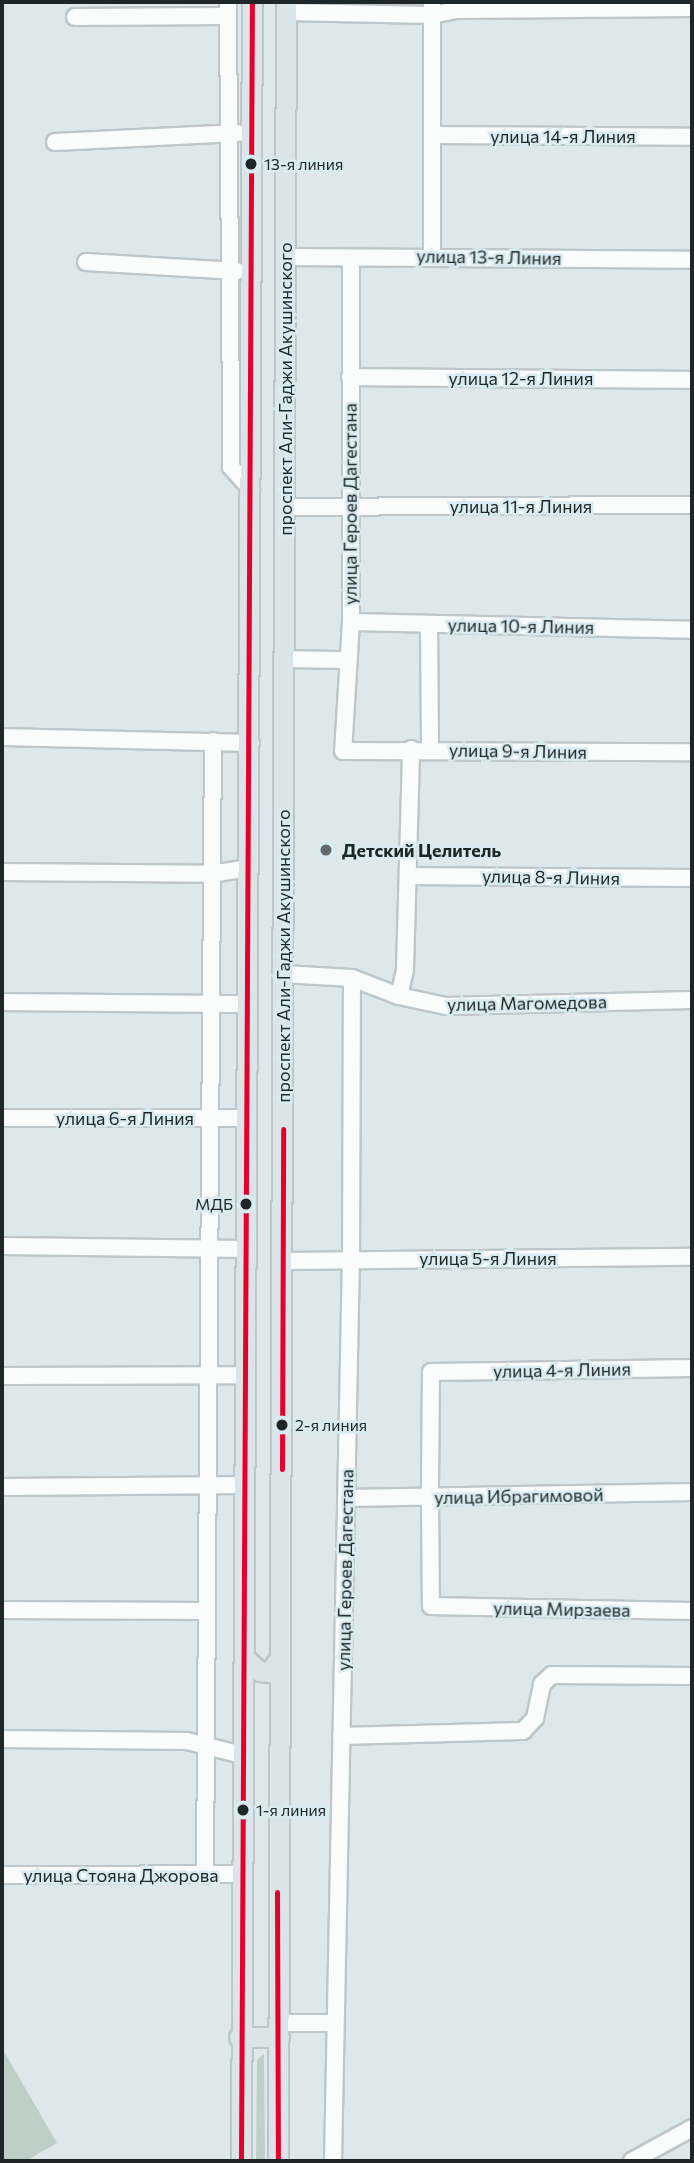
<!DOCTYPE html>
<meta charset="utf-8">
<style>
body{margin:0}
#map{position:relative;width:694px;height:2163px;overflow:hidden;background:#dee8ea;font-family:Commissioner,sans-serif}
div>[style]{position:absolute}
[style*='--x']{left:calc(var(--x)*1px);top:calc(var(--y)*1px);width:calc(var(--w)*1px);rotate:calc(var(--a)*1deg)}
.green>*{inset:0;background:#becfc8}
.roads{filter:drop-shadow(2px 0 #bdc6c8) drop-shadow(-2px 0 #bdc6c8) drop-shadow(0 2px #bdc6c8) drop-shadow(0 -2px #bdc6c8)}
.minor>*{height:16px;margin:-8px;padding:0 8px;transform-origin:8px;border-radius:8px;background:#fafcfc}
.major>*{height:19px;margin:-9.5px;padding:0 9.5px;transform-origin:9.5px;border-radius:9.5px;background:#dbe4e9}
.bus-1>*{height:5px;margin:-2.5px;padding:0 2.5px;transform-origin:2.5px;border-radius:2.5px;background:#e4002b}
.dots>*{width:19px;height:19px;translate:-50% -50%;box-sizing:border-box;border:4px solid #d8ebf0;border-radius:50%}
span{translate:-50% -50%;white-space:nowrap;text-align:center;line-height:1.15;-webkit-text-stroke:5px #d8ebf0;paint-order:stroke}
.bus-label{font-size:16px;color:#1f2627}
.left{translate:0 -50%;text-align:left}
.right{translate:-100% -50%;text-align:right}
.street-label{font-size:18px;color:#1f2627}
.poi-label{font-size:18px;color:#1f2627;font-weight:700}
.frame{position:absolute;inset:0;border:4px solid #1f2627;pointer-events:none}
</style>
<div id="map">
<div class="green">
<i style="clip-path:polygon(2px 2048px,57px 2143px,26px 2161px,2px 2161px)"></i>
<i style="clip-path:polygon(264px 2054px,265px 2161px,256px 2161px,257px 2060px)"></i>
</div>
<div class="roads">
<div class="minor">
<i style="--x:228;--y:2;--w:465;--a:89.6"></i>
<i style="--x:231;--y:467;--w:30;--a:48"></i>
<i style="--x:432;--y:2;--w:254;--a:90"></i>
<i style="--x:286;--y:12;--w:146;--a:1.2"></i>
<i style="--x:432;--y:15;--w:25;--a:-12"></i>
<i style="--x:456;--y:10;--w:236;--a:-0.5"></i>
<i style="--x:75;--y:17;--w:153;--a:-0.4"></i>
<i style="--x:434;--y:135;--w:258;--a:0.4"></i>
<i style="--x:55;--y:142;--w:183;--a:-2.8"></i>
<i style="--x:285;--y:257;--w:407;--a:0.4"></i>
<i style="--x:351;--y:258;--w:364;--a:90"></i>
<i style="--x:351;--y:622;--w:129;--a:93.5"></i>
<i style="--x:343;--y:751;--w:349;--a:0.2"></i>
<i style="--x:86;--y:262;--w:151;--a:3.4"></i>
<i style="--x:350;--y:377;--w:342;--a:0.5"></i>
<i style="--x:285;--y:507;--w:407;--a:-0.3"></i>
<i style="--x:351;--y:622;--w:341;--a:1.3"></i>
<i style="--x:429;--y:624;--w:125;--a:89.5"></i>
<i style="--x:283;--y:659;--w:65;--a:0.9"></i>
<i style="--x:2;--y:737;--w:249;--a:1.4"></i>
<i style="--x:2;--y:872;--w:209;--a:0.5"></i>
<i style="--x:211;--y:874;--w:37;--a:-9"></i>
<i style="--x:410;--y:876;--w:282;--a:0.4"></i>
<i style="--x:283;--y:974;--w:69;--a:3.3"></i>
<i style="--x:352;--y:978;--w:50;--a:21"></i>
<i style="--x:399;--y:996;--w:48;--a:12"></i>
<i style="--x:446;--y:1006;--w:246;--a:-1.4"></i>
<i style="--x:399;--y:996;--w:28;--a:-77"></i>
<i style="--x:405;--y:969;--w:220;--a:-88.4"></i>
<i style="--x:2;--y:1002;--w:247;--a:0.5"></i>
<i style="--x:2;--y:1118;--w:246;--a:0"></i>
<i style="--x:2;--y:1246;--w:242;--a:0.7"></i>
<i style="--x:283;--y:1261;--w:409;--a:-0.6"></i>
<i style="--x:692;--y:1368;--w:261;--a:179.1"></i>
<i style="--x:431;--y:1372;--w:126;--a:90.5"></i>
<i style="--x:430;--y:1498;--w:108;--a:89.5"></i>
<i style="--x:431;--y:1606;--w:261;--a:1.1"></i>
<i style="--x:2;--y:1376;--w:242;--a:-0.2"></i>
<i style="--x:2;--y:1487;--w:242;--a:-0.5"></i>
<i style="--x:346;--y:1498;--w:346;--a:-1"></i>
<i style="--x:2;--y:1610;--w:203;--a:0.3"></i>
<i style="--x:341;--y:1736;--w:182;--a:-1.6"></i>
<i style="--x:523;--y:1731;--w:18;--a:-47"></i>
<i style="--x:535;--y:1718;--w:35;--a:-78"></i>
<i style="--x:542;--y:1684;--w:13;--a:-42"></i>
<i style="--x:552;--y:1675;--w:140;--a:0.4"></i>
<i style="--x:2;--y:1739;--w:185;--a:0.6"></i>
<i style="--x:187;--y:1741;--w:57;--a:14.3"></i>
<i style="--x:2;--y:1875;--w:239;--a:-0.2"></i>
<i style="--x:205;--y:1875;--w:1134;--a:-89.6"></i>
<i style="--x:279;--y:2023;--w:56;--a:0"></i>
<i style="--x:333;--y:2161;--w:902;--a:-88.86"></i>
<i style="--x:351;--y:1259;--w:281;--a:-89.8"></i>
<i style="--x:632;--y:2161;--w:68;--a:-28.8"></i>
</div>
<div class="major">
<i style="--x:244;--y:1658;--w:20;--a:41"></i>
<i style="--x:259;--y:1671;--w:11;--a:5"></i>
<i style="--x:270;--y:1672;--w:18;--a:-56"></i>
<i style="--x:239;--y:2037;--w:40;--a:0"></i>
<i style="--x:241;--y:2161;--w:2159;--a:-89.71"></i>
<i style="--x:278;--y:2161;--w:2159;--a:-89.79"></i>
</div>
</div>
<div class="bus-1">
<i style="--x:282;--y:1469;--w:340;--a:-89.8"></i>
<i style="--x:277;--y:1892;--w:269;--a:89.8"></i>
<i style="--x:241;--y:2161;--w:2159;--a:-89.71"></i>
</div>
<div class="dots">
<i style="left:251px;top:164px;background:#1f2627"></i>
<i style="left:326px;top:850px;background:#626a6b"></i>
<i style="left:246px;top:1204px;background:#1f2627"></i>
<i style="left:282px;top:1425px;background:#1f2627"></i>
<i style="left:243px;top:1810px;background:#1f2627"></i>
</div>
<div class="bus-label">
<span class="left" style="left:264px;top:164px">13-я линия</span>
<span class="right" style="left:233px;top:1204px">МДБ</span>
<span class="left" style="left:295px;top:1425px">2-я линия</span>
<span class="left" style="left:256px;top:1810px">1-я линия</span>
</div>
<div class="street-label">
<span style="left:563px;top:136px">улица 14-я Линия</span>
<span style="left:489px;top:257px;rotate:1deg">улица 13-я Линия</span>
<span style="left:521px;top:378px">улица 12-я Линия</span>
<span style="left:285px;top:389px;rotate:-90deg">проспект Али-Гаджи Акушинского</span>
<span style="left:350px;top:504px;rotate:-90deg">улица Героев Дагестана</span>
<span style="left:521px;top:506px">улица 11-я Линия</span>
<span style="left:521px;top:626px;rotate:1deg">улица 10-я Линия</span>
<span style="left:518px;top:751px;rotate:1deg">улица 9-я Линия</span>
<span style="left:551px;top:877px;rotate:1deg">улица 8-я Линия</span>
<span style="left:283px;top:956px;rotate:-90deg">проспект Али-Гаджи Акушинского</span>
<span style="left:527px;top:1003px;rotate:-1deg">улица Магомедова</span>
<span style="left:125px;top:1118px">улица 6-я Линия</span>
<span style="left:488px;top:1258px">улица 5-я Линия</span>
<span style="left:562px;top:1370px;rotate:-1deg">улица 4-я Линия</span>
<span style="left:519px;top:1496px;rotate:-1deg">улица Ибрагимовой</span>
<span style="left:345px;top:1570px;rotate:-89deg">улица Героев Дагестана</span>
<span style="left:562px;top:1609px;rotate:1deg">улица Мирзаева</span>
<span style="left:121px;top:1875px">улица Стояна Джорова</span>
</div>
<div class="poi-label">
<span class="left" style="left:342px;top:850px">Детский Целитель</span>
</div>
<div class="frame"></div>
</div>
